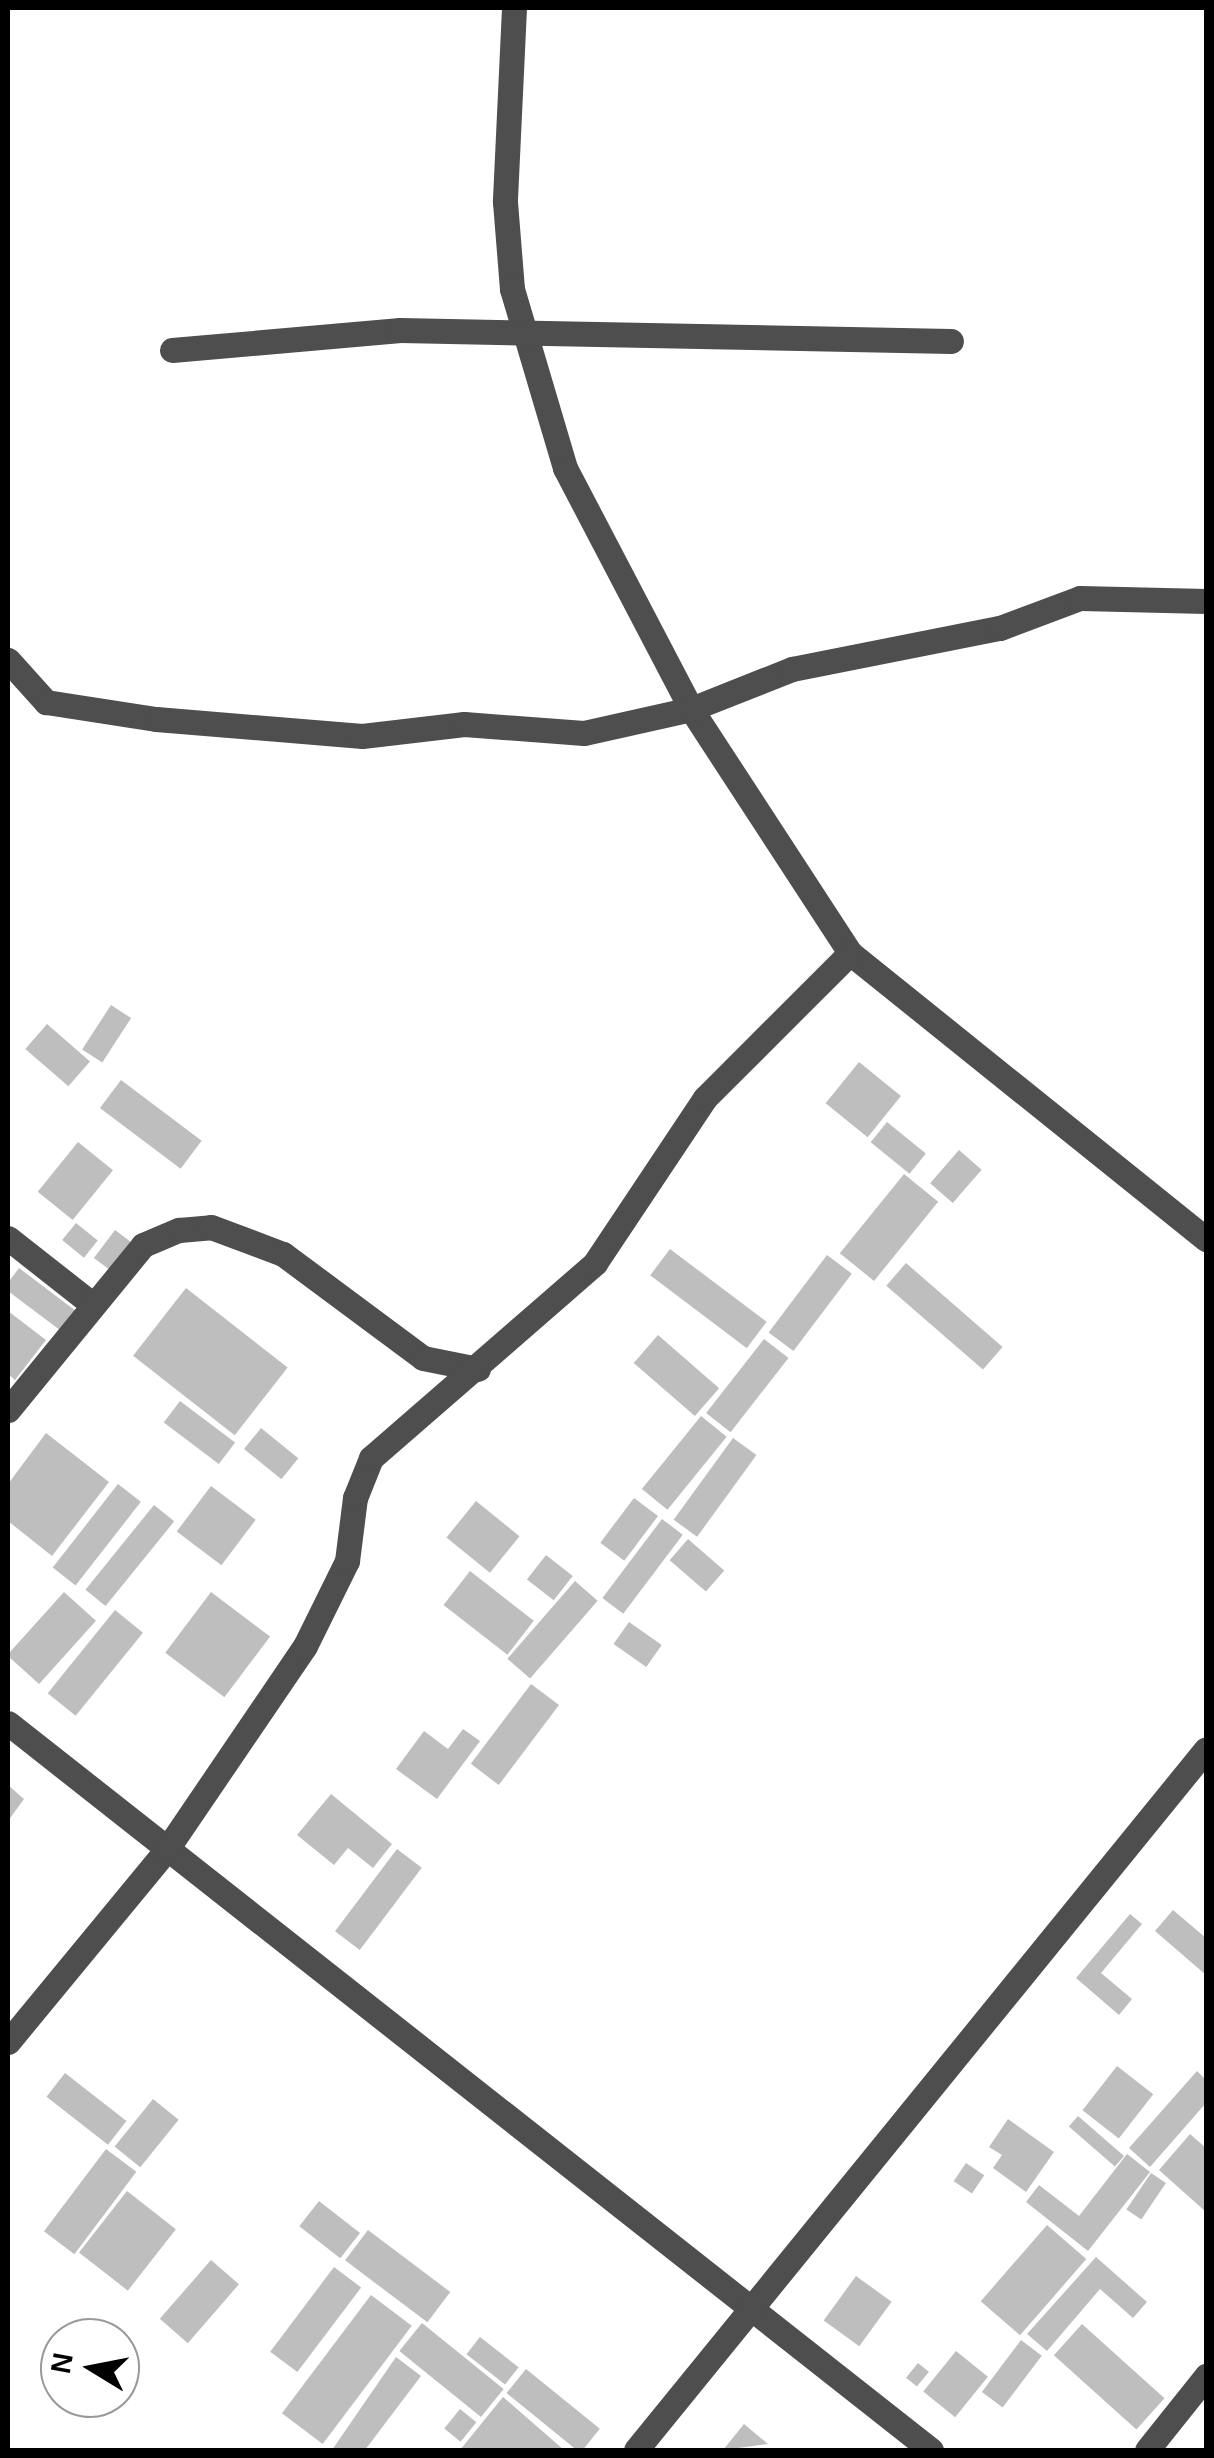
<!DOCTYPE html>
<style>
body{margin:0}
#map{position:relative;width:1214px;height:2458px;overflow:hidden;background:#fff;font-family:Helvetica,sans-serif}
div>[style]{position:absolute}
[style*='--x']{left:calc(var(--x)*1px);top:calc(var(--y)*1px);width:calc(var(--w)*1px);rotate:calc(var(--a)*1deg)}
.building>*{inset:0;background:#bebebe;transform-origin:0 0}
.minor>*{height:25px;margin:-12.5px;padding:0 12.5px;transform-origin:12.5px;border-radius:12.5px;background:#4e4e4e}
span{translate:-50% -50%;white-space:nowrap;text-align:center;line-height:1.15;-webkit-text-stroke:8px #fff;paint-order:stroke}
.frame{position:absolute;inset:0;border:10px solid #000;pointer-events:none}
.north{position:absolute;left:40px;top:2318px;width:100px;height:100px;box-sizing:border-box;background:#fff;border:2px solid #999;border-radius:50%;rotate:280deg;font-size:28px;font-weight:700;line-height:40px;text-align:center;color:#000}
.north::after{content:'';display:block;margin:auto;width:35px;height:45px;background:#000;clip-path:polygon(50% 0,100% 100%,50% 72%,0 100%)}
</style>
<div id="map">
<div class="building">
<i style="left:111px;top:1005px;width:24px;height:53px;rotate:33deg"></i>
<i style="left:47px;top:1024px;width:57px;height:33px;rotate:41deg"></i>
<i style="left:859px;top:1062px;width:54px;height:53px;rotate:39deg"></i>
<i style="left:121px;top:1080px;width:101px;height:35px;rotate:37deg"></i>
<i style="left:887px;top:1122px;width:50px;height:26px;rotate:39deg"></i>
<i style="left:78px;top:1142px;width:45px;height:64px;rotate:39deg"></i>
<i style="left:959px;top:1150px;width:30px;height:44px;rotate:41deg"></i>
<i style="left:904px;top:1174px;width:44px;height:102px;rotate:39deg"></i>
<i style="left:76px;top:1223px;width:28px;height:22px;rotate:39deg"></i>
<i style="left:115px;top:1230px;width:20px;height:35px;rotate:37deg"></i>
<i style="left:670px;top:1249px;width:121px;height:33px;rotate:37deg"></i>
<i style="left:827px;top:1255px;width:31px;height:97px;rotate:37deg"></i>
<i style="left:906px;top:1263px;width:128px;height:30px;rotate:41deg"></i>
<i style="left:19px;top:1268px;width:75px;height:25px;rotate:37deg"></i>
<i style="left:186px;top:1288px;width:129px;height:86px;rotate:38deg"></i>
<i style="clip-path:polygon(8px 1311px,46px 1340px,15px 1380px,8px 1374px)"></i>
<i style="left:658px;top:1335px;width:81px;height:37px;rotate:41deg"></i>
<i style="left:764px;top:1339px;width:31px;height:94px;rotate:38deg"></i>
<i style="left:180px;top:1401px;width:69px;height:27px;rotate:37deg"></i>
<i style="left:701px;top:1416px;width:33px;height:94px;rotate:39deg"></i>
<i style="left:261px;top:1428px;width:48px;height:27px;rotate:39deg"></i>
<i style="clip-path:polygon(46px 1433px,109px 1482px,52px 1556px,8px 1521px,8px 1484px)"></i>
<i style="left:733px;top:1438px;width:29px;height:101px;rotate:36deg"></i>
<i style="left:118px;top:1484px;width:29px;height:106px;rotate:38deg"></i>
<i style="left:211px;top:1486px;width:56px;height:57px;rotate:37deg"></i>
<i style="left:634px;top:1498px;width:30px;height:56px;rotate:37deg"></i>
<i style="left:476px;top:1501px;width:56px;height:47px;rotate:39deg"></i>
<i style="left:154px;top:1505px;width:26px;height:109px;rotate:39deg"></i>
<i style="left:662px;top:1519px;width:26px;height:99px;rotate:37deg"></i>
<i style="left:688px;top:1539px;width:48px;height:28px;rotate:41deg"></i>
<i style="left:546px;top:1555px;width:34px;height:31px;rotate:38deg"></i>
<i style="left:470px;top:1571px;width:81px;height:43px;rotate:38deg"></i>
<i style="left:575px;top:1581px;width:30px;height:103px;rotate:41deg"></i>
<i style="left:64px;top:1592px;width:43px;height:85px;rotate:42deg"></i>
<i style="left:211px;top:1592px;width:74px;height:76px;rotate:37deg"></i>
<i style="left:115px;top:1610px;width:36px;height:107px;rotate:39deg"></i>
<i style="left:629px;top:1622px;width:40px;height:27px;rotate:35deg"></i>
<i style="left:531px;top:1684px;width:35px;height:100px;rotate:37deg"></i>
<i style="clip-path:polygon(463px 1729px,480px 1741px,437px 1799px,396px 1769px,424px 1731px,448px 1749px)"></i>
<i style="clip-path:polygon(8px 1785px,24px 1799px,8px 1821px)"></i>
<i style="clip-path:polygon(331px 1794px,392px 1844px,373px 1868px,348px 1848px,334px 1865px,297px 1835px)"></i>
<i style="left:397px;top:1849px;width:31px;height:103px;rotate:37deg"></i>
<i style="clip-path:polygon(1173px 1910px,1206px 1938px,1206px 1975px,1155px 1931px)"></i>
<i style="clip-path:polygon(1130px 1914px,1142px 1924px,1101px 1973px,1132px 1999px,1119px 2015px,1076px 1978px)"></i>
<i style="left:1117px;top:2066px;width:46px;height:56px;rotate:38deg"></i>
<i style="clip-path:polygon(1197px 2071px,1206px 2080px,1206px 2103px,1150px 2167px,1129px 2148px)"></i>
<i style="left:65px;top:2073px;width:78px;height:30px;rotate:38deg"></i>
<i style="left:153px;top:2099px;width:33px;height:61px;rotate:39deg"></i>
<i style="left:1078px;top:2116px;width:61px;height:14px;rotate:41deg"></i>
<i style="clip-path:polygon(1008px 2119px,1054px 2152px,1026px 2192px,993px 2168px,1002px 2155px,989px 2147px)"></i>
<i style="clip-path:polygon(1190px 2134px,1206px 2148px,1206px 2212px,1159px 2170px)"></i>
<i style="left:106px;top:2149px;width:38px;height:103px;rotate:37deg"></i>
<i style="clip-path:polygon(1127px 2154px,1150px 2172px,1088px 2251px,1026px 2202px,1039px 2185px,1079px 2216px)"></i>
<i style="left:966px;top:2163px;width:22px;height:22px;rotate:34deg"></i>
<i style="left:1151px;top:2173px;width:18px;height:44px;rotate:34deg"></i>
<i style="left:127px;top:2191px;width:62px;height:78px;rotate:38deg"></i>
<i style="left:319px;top:2201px;width:52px;height:32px;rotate:38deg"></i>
<i style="left:1047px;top:2225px;width:52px;height:101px;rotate:41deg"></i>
<i style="left:368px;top:2230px;width:103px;height:38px;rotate:37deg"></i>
<i style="clip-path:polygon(1096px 2257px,1147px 2302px,1133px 2318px,1100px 2289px,1047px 2351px,1027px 2334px)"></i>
<i style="left:211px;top:2260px;width:37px;height:78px;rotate:41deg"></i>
<i style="left:334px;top:2267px;width:34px;height:106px;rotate:37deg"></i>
<i style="left:856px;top:2276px;width:44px;height:55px;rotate:36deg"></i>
<i style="left:371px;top:2295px;width:51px;height:148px;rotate:37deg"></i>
<i style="left:422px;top:2323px;width:105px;height:36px;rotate:39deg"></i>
<i style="left:1082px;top:2324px;width:111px;height:42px;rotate:42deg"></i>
<i style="left:480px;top:2337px;width:49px;height:22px;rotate:38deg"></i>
<i style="left:1021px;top:2340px;width:26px;height:65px;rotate:37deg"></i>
<i style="left:956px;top:2351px;width:41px;height:52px;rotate:39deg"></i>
<i style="clip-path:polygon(396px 2357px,421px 2376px,365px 2450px,332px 2450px)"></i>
<i style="left:918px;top:2363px;width:14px;height:19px;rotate:39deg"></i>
<i style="left:526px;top:2369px;width:95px;height:31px;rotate:39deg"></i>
<i style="clip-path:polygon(503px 2397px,564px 2450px,460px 2450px)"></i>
<i style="left:460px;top:2409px;width:21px;height:25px;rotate:39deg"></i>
<i style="clip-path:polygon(744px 2424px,768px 2444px,723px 2450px)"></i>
</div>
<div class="minor">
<i style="--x:514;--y:8;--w:194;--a:92.7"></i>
<i style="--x:505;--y:202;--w:87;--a:85.4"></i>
<i style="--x:512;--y:289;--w:187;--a:73.5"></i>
<i style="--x:565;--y:468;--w:272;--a:62.4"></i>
<i style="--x:691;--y:709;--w:291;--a:56.9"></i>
<i style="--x:850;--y:953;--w:457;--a:38.8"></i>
<i style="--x:172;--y:350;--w:229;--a:-5"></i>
<i style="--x:400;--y:330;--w:551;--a:1.14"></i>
<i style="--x:8;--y:660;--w:57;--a:47.9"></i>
<i style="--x:46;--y:702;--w:111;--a:8.8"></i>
<i style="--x:156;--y:719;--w:207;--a:4.7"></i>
<i style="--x:362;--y:736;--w:103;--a:-6.7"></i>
<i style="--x:464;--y:724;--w:120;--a:4.3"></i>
<i style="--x:584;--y:733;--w:110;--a:-12.6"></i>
<i style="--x:691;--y:709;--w:109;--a:-21.6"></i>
<i style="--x:792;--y:669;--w:212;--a:-11.2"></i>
<i style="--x:1000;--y:628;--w:85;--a:-20.6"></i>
<i style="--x:1080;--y:598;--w:126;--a:1.4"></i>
<i style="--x:8;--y:1238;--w:107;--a:38.2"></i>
<i style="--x:8;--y:1410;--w:213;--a:-50.7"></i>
<i style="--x:143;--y:1245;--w:39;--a:-23"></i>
<i style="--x:179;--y:1230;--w:32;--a:-5"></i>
<i style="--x:211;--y:1227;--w:77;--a:20.6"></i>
<i style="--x:283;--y:1254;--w:174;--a:36.6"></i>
<i style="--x:423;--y:1358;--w:56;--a:11.3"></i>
<i style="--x:8;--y:1723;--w:1175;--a:38.23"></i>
<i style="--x:8;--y:2042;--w:250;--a:-50.5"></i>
<i style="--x:167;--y:1849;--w:245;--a:-55.8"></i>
<i style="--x:305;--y:1646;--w:95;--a:-63.7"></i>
<i style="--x:347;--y:1561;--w:64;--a:-82.8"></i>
<i style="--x:355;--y:1498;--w:43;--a:-68.2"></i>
<i style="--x:371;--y:1458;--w:297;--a:-41"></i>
<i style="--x:595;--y:1263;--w:198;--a:-56.3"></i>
<i style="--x:705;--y:1098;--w:205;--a:-45"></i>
<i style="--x:636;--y:2450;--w:903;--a:-50.88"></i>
<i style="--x:1147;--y:2450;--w:95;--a:-51.4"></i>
</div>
<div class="frame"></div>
<div class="north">N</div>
</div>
